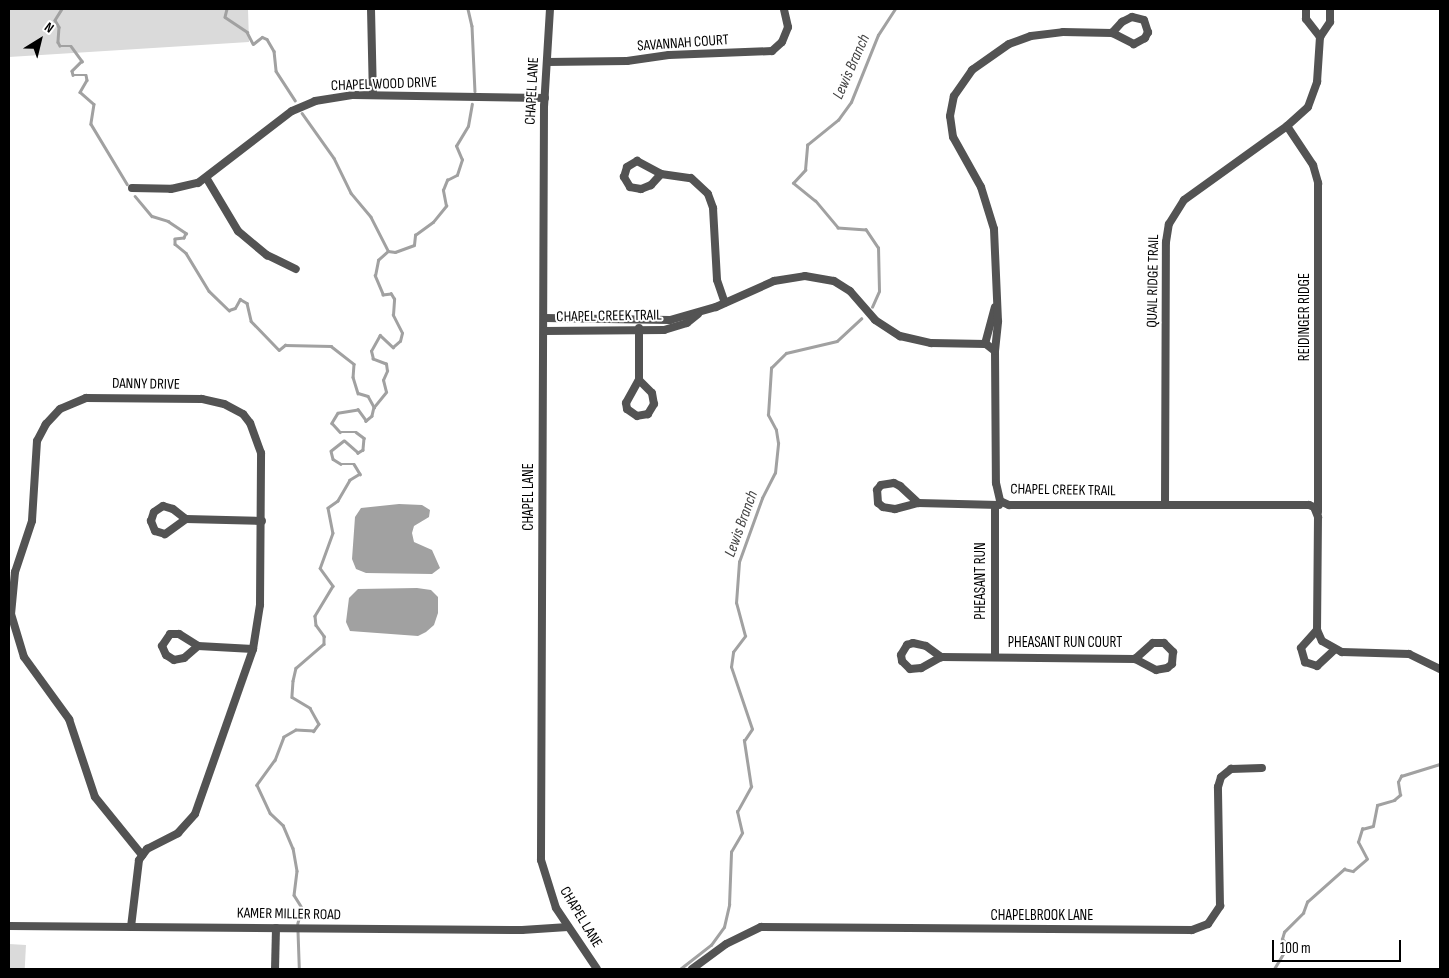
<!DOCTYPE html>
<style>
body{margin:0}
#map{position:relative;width:1449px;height:978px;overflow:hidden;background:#fff;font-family:"Sofia Sans Condensed",sans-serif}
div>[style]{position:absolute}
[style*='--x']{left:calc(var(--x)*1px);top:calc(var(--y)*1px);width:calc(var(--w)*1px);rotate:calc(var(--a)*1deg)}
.green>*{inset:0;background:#dadada;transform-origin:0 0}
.water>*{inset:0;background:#a1a1a1}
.stream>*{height:2.5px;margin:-1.25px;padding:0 1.25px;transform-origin:1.25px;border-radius:1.25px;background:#a1a1a1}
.street>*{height:8px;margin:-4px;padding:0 4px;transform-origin:4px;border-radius:4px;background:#535353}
span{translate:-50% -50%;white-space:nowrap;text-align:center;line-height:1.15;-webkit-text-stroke:4px #fff;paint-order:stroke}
.street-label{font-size:15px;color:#000}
.water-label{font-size:16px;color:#424242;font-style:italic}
.frame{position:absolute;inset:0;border:10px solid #000;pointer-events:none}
.north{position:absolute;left:15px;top:15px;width:50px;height:50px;-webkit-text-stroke:4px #fff;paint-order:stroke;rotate:36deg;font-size:14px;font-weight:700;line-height:20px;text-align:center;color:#000}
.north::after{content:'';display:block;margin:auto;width:18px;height:22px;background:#000;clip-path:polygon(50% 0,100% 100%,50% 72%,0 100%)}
.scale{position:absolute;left:1272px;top:940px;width:129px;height:22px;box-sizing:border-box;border:2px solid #000;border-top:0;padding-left:6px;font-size:15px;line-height:18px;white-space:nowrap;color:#000;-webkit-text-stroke:4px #fff;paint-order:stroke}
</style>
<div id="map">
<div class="green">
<i style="clip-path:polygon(9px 9px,248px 9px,249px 42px,9px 57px)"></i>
<i style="left:9px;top:944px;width:17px;height:25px;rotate:3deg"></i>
</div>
<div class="water">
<i style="clip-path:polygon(399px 504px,422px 505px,430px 510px,429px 517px,414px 526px,412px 533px,414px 542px,432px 550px,440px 568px,432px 574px,366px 573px,356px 569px,352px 559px,355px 517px,361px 508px)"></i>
<i style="clip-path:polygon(417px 588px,431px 590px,438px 597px,438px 613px,434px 625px,426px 632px,418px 636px,350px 631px,346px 622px,349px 598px,358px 589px)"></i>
</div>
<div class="stream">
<i style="--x:62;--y:9;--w:13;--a:122"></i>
<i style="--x:55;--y:20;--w:8;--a:60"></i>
<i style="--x:59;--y:27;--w:15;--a:94"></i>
<i style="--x:58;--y:42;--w:4;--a:63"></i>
<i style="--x:60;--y:46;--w:11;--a:0"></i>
<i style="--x:71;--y:46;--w:19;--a:54"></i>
<i style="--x:82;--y:61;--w:14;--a:135"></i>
<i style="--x:72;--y:71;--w:4;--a:76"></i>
<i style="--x:73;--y:75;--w:13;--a:0"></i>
<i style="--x:86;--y:75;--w:5;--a:79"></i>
<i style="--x:87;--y:80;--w:14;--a:120"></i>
<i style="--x:80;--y:92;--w:18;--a:41"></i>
<i style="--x:94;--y:104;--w:20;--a:99"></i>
<i style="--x:91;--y:124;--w:70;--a:59"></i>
<i style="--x:227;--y:9;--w:8;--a:104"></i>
<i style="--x:225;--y:17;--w:27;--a:34"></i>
<i style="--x:247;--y:32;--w:13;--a:63"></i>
<i style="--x:253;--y:44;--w:11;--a:-38"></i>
<i style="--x:262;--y:37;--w:5;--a:22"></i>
<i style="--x:267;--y:39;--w:14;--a:60"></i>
<i style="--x:274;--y:51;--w:20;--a:84"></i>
<i style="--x:276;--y:71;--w:35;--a:57"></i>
<i style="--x:468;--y:9;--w:17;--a:77"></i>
<i style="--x:472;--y:26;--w:65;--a:87.4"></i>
<i style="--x:302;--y:113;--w:55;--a:54.6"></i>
<i style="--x:334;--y:158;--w:39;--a:64"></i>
<i style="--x:351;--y:193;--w:31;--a:50"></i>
<i style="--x:371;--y:217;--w:38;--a:63"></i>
<i style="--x:135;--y:196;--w:26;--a:50"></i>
<i style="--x:152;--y:216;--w:17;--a:17"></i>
<i style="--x:168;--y:221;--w:22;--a:34"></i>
<i style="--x:186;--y:233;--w:5;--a:112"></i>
<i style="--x:184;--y:238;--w:9;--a:174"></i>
<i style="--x:175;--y:239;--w:5;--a:90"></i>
<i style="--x:175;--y:244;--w:14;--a:39"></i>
<i style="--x:186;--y:253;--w:44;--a:58.8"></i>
<i style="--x:209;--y:291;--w:28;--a:44"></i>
<i style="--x:229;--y:310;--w:6;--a:-18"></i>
<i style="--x:235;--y:308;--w:10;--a:-61"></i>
<i style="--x:240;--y:299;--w:8;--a:30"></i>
<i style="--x:247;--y:303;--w:18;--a:77"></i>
<i style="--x:251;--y:321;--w:40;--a:46"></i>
<i style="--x:279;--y:350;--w:8;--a:-40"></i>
<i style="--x:285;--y:345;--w:46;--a:1.2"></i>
<i style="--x:331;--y:346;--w:29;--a:38"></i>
<i style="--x:354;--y:364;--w:13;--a:94"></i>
<i style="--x:353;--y:377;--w:17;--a:73"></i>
<i style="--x:358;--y:393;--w:10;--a:17"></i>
<i style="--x:368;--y:396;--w:13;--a:61"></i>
<i style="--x:374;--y:407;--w:9;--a:103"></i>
<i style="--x:372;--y:416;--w:8;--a:140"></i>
<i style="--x:366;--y:421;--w:14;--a:-126"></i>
<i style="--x:358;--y:410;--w:20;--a:171"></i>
<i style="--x:338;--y:413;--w:12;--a:121"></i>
<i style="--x:332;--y:423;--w:12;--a:48"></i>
<i style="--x:340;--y:432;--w:16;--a:0"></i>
<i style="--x:356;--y:432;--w:10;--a:37"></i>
<i style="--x:364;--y:438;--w:12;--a:95"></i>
<i style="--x:363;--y:450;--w:6;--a:149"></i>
<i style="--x:358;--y:453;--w:18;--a:-139"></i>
<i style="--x:344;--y:441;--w:16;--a:142"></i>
<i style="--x:331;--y:451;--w:8;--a:76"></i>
<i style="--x:333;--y:459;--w:9;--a:32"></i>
<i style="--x:341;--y:464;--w:13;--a:0"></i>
<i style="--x:354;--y:464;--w:12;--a:59"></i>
<i style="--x:360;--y:474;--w:12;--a:149"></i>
<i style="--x:350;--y:480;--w:24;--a:120"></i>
<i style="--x:338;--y:501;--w:12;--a:145"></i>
<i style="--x:328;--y:508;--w:25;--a:79"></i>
<i style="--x:333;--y:533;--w:37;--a:110"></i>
<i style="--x:320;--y:568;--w:22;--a:54"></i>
<i style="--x:333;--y:586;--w:35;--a:121"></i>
<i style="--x:315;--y:616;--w:9;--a:84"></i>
<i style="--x:316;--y:625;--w:14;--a:54"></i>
<i style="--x:324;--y:636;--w:8;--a:90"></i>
<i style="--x:324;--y:644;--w:37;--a:139"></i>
<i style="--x:296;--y:668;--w:13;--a:103"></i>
<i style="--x:293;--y:681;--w:16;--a:94"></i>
<i style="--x:292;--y:697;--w:21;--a:31"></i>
<i style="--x:310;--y:708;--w:18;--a:61"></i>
<i style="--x:319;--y:724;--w:9;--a:126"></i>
<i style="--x:314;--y:731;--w:18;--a:-177"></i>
<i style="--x:296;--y:730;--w:14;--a:150"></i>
<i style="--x:284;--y:737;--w:25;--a:111"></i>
<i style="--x:275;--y:760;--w:31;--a:126"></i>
<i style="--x:257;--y:785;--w:31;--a:65"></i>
<i style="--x:270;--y:813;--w:18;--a:43"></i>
<i style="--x:283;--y:825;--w:25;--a:67"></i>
<i style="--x:293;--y:848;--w:23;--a:80"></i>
<i style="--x:297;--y:871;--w:24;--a:97"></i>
<i style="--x:294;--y:895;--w:15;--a:58"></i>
<i style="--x:302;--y:908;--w:16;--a:105"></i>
<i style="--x:388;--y:251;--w:7;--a:8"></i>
<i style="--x:395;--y:252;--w:20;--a:-20"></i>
<i style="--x:414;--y:245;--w:10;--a:-84"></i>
<i style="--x:415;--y:235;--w:22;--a:-36"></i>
<i style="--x:433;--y:222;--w:21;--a:-51"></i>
<i style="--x:446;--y:206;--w:16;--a:-101"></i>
<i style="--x:443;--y:190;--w:11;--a:-68"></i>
<i style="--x:447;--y:180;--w:11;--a:-27"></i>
<i style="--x:457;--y:175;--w:16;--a:-72"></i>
<i style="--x:462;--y:160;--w:15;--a:-113"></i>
<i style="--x:456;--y:146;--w:23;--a:-59"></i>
<i style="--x:468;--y:126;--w:22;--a:-80"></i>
<i style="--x:872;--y:307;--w:17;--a:-66"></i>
<i style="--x:879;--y:291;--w:43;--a:-91.3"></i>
<i style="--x:878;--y:248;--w:22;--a:-124"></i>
<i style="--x:866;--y:230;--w:28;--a:-176"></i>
<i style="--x:838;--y:228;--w:35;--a:-130"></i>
<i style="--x:815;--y:201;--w:28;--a:-141"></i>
<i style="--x:793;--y:183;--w:18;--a:-47"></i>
<i style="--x:805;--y:170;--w:25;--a:-85"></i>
<i style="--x:807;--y:145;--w:40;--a:-39"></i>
<i style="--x:838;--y:120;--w:22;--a:-54"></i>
<i style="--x:851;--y:102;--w:72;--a:-68.1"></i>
<i style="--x:878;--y:35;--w:31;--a:-57"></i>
<i style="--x:374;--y:407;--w:19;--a:-51"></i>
<i style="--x:386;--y:392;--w:12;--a:-104"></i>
<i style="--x:383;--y:380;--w:10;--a:-66"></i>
<i style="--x:387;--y:371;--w:7;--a:-98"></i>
<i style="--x:386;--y:364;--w:14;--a:-159"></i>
<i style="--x:373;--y:359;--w:8;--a:-104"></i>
<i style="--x:371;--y:351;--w:18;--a:-61"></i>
<i style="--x:380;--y:335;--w:18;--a:43"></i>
<i style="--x:393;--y:347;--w:9;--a:-41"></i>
<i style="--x:400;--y:341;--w:8;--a:-76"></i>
<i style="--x:402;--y:333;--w:20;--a:-117"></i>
<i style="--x:393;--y:315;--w:16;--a:-86"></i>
<i style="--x:394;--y:299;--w:6;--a:-121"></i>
<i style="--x:391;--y:294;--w:8;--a:173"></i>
<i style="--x:383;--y:295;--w:21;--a:-113"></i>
<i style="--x:375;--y:276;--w:16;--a:-79"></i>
<i style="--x:378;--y:260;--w:13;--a:-42"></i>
<i style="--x:298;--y:931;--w:38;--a:88"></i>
<i style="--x:680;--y:969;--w:39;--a:-38"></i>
<i style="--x:711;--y:945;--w:22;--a:-54"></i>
<i style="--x:724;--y:927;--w:23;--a:-77"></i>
<i style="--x:729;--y:905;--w:53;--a:-87.8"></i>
<i style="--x:731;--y:852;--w:22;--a:-60"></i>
<i style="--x:742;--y:833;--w:22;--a:-103"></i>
<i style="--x:737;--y:812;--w:29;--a:-61"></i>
<i style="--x:751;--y:787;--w:47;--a:-98.7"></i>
<i style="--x:744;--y:741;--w:14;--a:-56"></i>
<i style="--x:752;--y:729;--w:65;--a:-108.7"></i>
<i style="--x:731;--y:667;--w:15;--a:-82"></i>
<i style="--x:733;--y:652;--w:20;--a:-53"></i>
<i style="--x:745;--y:636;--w:34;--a:-105"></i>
<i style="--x:736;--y:603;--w:41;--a:-85.8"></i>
<i style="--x:739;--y:562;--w:68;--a:-70.2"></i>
<i style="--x:762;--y:498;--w:28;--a:-63"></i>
<i style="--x:775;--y:473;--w:30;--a:-84"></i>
<i style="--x:778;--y:443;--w:13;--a:-99"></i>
<i style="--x:776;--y:430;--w:17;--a:-118"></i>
<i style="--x:768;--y:415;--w:47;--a:-86.3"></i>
<i style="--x:771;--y:368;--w:21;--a:-45"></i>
<i style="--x:786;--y:353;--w:52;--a:-13.2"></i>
<i style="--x:837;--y:341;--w:33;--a:-43"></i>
<i style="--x:1274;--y:969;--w:27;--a:-59"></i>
<i style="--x:1288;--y:946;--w:9;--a:-131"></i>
<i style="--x:1282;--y:939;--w:7;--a:-74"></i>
<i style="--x:1284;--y:932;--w:27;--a:-45"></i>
<i style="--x:1303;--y:913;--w:12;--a:-70"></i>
<i style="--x:1307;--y:902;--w:50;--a:-41.7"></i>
<i style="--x:1344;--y:869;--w:9;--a:13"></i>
<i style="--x:1353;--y:871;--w:18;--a:-41"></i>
<i style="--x:1367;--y:859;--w:19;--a:-118"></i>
<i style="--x:1358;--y:842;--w:14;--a:-73"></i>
<i style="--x:1362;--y:829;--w:11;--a:-15"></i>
<i style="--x:1373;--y:826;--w:21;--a:-79"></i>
<i style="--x:1377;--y:805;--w:18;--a:-16"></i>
<i style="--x:1394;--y:800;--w:8;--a:-40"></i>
<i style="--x:1400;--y:795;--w:13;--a:-99"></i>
<i style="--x:1398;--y:782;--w:7;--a:-63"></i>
<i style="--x:1401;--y:776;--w:41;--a:-17.1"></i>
</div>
<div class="street">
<i style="--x:371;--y:9;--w:86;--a:88.7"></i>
<i style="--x:550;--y:9;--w:97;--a:93.5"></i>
<i style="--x:544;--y:106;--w:754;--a:90.23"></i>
<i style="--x:541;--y:860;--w:50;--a:72.6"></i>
<i style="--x:556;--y:908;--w:73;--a:56.1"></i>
<i style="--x:1306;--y:9;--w:10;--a:90"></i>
<i style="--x:1306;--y:19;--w:23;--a:52"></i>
<i style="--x:1320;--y:37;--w:18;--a:-56"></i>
<i style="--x:1330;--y:22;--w:13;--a:-90"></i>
<i style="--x:1132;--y:17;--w:12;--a:14"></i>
<i style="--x:1144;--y:20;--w:13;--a:72"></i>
<i style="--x:1148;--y:32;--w:7;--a:117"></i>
<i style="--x:1145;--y:38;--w:13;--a:151"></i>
<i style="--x:1134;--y:44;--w:25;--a:-153"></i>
<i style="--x:1112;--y:33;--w:15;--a:-48"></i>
<i style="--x:1122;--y:22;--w:11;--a:-27"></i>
<i style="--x:547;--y:62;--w:80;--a:-0.7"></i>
<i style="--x:627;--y:61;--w:42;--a:-8.1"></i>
<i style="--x:669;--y:55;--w:103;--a:-2.2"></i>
<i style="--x:772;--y:51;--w:13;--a:-42"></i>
<i style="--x:782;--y:42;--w:16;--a:-68"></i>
<i style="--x:788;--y:27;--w:18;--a:-103"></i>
<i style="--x:1287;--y:126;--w:47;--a:56.3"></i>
<i style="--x:1313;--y:165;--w:19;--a:74"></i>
<i style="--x:1318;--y:183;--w:329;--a:90"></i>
<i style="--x:637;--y:161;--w:27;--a:28"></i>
<i style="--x:661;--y:174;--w:15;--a:132"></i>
<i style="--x:651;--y:185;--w:11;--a:158"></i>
<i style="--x:641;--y:189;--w:11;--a:-170"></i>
<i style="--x:630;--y:187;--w:12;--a:-121"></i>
<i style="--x:624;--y:177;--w:10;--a:-73"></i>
<i style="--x:627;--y:167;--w:12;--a:-31"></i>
<i style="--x:661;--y:174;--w:30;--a:8"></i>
<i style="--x:691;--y:178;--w:23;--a:43"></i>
<i style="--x:708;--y:194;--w:15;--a:70"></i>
<i style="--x:713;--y:208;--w:72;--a:86.8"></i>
<i style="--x:717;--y:280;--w:24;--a:71"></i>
<i style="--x:207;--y:179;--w:61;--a:59.2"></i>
<i style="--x:238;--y:231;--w:38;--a:40"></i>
<i style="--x:267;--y:255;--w:32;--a:26"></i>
<i style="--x:132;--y:188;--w:39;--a:1"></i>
<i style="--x:171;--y:189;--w:28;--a:-13"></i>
<i style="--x:198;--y:183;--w:118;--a:-37.5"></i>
<i style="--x:292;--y:111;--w:25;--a:-23"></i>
<i style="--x:315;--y:101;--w:39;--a:-9"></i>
<i style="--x:354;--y:95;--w:191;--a:0.9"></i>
<i style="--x:545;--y:318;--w:125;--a:0.9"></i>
<i style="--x:670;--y:320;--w:48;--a:-15.8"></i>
<i style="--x:716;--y:307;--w:64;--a:-24.1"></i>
<i style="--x:774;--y:281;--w:31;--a:-9"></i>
<i style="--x:805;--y:276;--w:29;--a:10"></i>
<i style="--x:834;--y:281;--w:19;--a:32"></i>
<i style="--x:850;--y:291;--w:38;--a:49"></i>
<i style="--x:875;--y:320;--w:30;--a:33"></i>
<i style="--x:900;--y:336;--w:32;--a:13"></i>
<i style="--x:931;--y:343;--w:55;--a:1"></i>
<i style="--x:986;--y:344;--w:11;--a:38"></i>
<i style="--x:995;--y:351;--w:132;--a:89.6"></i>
<i style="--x:996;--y:483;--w:18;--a:77"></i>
<i style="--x:1000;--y:501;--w:10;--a:24"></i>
<i style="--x:1009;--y:505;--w:300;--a:0"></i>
<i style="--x:1309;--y:505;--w:5;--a:22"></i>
<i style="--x:1314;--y:507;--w:11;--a:68"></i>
<i style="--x:1318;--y:517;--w:113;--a:90.5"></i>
<i style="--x:1317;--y:630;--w:12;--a:66"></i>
<i style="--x:1322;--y:641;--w:23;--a:29"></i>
<i style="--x:1342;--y:652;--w:67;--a:1.7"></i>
<i style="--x:1409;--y:654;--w:34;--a:26"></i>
<i style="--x:544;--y:331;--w:120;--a:-0.5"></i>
<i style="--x:664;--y:330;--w:24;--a:-17"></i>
<i style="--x:687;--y:323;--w:14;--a:-39"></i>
<i style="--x:985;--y:344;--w:38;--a:-75"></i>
<i style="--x:995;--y:351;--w:30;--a:-84"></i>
<i style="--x:998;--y:321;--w:92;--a:-92.5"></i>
<i style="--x:994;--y:229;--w:44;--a:-107.2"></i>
<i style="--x:981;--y:187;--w:57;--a:-119.2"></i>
<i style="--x:953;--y:137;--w:21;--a:-98"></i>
<i style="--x:950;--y:116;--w:20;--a:-79"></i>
<i style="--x:954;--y:96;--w:32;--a:-55"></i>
<i style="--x:972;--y:70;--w:45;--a:-35.1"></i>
<i style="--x:1009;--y:44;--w:23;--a:-20"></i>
<i style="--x:1031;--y:36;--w:32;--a:-7"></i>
<i style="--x:1063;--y:32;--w:49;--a:1.2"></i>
<i style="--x:639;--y:380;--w:18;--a:45"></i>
<i style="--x:652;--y:393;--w:11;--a:80"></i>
<i style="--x:654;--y:404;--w:12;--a:121"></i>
<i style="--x:648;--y:414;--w:11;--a:170"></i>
<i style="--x:637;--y:416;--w:12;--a:-145"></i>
<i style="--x:627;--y:409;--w:6;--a:-99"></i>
<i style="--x:626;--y:403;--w:26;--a:-61"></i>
<i style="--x:639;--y:380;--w:52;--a:-90"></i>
<i style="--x:894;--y:483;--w:7;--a:27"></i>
<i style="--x:900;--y:486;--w:25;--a:43"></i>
<i style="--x:918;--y:503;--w:24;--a:165"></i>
<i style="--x:895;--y:509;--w:12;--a:-171"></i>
<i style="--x:883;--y:507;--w:6;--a:-141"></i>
<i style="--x:878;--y:503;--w:13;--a:-94"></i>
<i style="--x:877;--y:490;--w:6;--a:-51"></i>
<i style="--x:881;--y:485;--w:13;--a:-9"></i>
<i style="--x:918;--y:503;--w:81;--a:1.4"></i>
<i style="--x:1165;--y:504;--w:262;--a:-89.8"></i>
<i style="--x:1166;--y:242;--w:18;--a:-81"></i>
<i style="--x:1169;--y:224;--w:28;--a:-58"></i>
<i style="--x:1184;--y:200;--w:127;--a:-35.7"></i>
<i style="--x:1287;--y:126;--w:28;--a:-42"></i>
<i style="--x:1308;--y:107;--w:27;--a:-70"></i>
<i style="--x:1317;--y:82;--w:45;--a:-86.2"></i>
<i style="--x:995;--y:505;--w:152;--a:90"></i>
<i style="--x:163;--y:506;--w:10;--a:17"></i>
<i style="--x:173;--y:509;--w:16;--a:38"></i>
<i style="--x:186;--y:519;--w:26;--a:144"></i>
<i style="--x:165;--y:534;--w:10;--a:-163"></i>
<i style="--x:155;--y:531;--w:11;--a:-112"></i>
<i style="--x:151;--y:521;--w:9;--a:-72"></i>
<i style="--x:154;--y:512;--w:11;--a:-34"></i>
<i style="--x:186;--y:519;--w:76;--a:1.5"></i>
<i style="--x:1317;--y:630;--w:24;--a:132"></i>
<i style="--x:1301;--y:648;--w:15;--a:74"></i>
<i style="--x:1305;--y:662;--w:13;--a:18"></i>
<i style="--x:1317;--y:666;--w:23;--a:-43"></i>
<i style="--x:170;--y:634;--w:9;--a:0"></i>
<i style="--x:179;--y:634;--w:22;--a:32"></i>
<i style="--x:198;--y:646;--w:18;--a:139"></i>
<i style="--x:184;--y:658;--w:10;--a:169"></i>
<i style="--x:174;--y:660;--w:9;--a:-148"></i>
<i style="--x:166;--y:655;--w:10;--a:-114"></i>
<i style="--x:162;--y:646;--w:14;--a:-56"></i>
<i style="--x:913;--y:643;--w:13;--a:13"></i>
<i style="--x:926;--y:646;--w:19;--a:36"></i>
<i style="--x:941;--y:657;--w:23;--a:151"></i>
<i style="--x:921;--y:668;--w:11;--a:175"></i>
<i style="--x:910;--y:669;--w:11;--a:-135"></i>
<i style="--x:902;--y:661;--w:6;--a:-99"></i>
<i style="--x:901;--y:655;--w:12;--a:-59"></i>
<i style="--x:907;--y:645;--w:6;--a:-18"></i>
<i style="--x:1153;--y:643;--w:11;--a:0"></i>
<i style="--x:1164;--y:643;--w:13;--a:45"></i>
<i style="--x:1173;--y:652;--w:12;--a:95"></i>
<i style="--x:1172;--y:664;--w:6;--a:141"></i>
<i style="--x:1167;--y:668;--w:11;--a:170"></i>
<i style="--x:1156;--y:670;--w:24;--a:-152"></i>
<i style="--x:1135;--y:659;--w:24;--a:-42"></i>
<i style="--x:198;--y:646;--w:55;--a:3.1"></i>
<i style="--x:941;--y:657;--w:194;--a:0.6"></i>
<i style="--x:9;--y:926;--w:513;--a:0.45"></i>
<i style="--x:522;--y:930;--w:46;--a:-3.7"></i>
<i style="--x:131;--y:927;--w:67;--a:-83.2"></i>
<i style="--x:139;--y:860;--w:14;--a:-54"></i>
<i style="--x:147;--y:849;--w:35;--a:-27"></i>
<i style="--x:178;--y:833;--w:25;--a:-48"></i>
<i style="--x:195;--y:814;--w:175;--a:-70.6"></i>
<i style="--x:253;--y:649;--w:45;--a:-81"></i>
<i style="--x:260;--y:605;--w:152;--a:-89.6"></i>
<i style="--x:261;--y:453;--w:32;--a:-110"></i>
<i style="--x:250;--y:423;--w:11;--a:-128"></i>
<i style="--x:243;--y:414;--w:21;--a:-152"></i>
<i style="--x:224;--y:404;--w:23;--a:-167"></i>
<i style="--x:202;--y:399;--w:116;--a:-179.5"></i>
<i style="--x:86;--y:398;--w:28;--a:157"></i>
<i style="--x:60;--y:409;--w:21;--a:133"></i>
<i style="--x:46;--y:424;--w:19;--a:118"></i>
<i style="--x:37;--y:441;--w:80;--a:93.6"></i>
<i style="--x:32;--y:521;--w:54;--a:108.4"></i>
<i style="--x:15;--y:572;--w:42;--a:95.4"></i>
<i style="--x:11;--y:614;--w:45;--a:73.2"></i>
<i style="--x:24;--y:657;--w:77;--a:54"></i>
<i style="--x:69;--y:719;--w:82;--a:71.6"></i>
<i style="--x:95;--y:797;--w:75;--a:51"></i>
<i style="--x:275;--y:969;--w:41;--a:-88.6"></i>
<i style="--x:692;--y:969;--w:42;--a:-36.3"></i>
<i style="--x:726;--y:944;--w:39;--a:-26"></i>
<i style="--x:761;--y:927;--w:431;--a:0.4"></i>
<i style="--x:1192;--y:930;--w:17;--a:-21"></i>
<i style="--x:1208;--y:924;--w:22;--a:-56"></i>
<i style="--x:1220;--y:906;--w:119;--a:-91"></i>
<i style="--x:1218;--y:787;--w:10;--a:-73"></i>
<i style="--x:1221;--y:777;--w:13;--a:-39"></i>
<i style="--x:1231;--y:769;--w:31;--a:-2"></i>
</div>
<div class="street-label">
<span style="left:683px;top:43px;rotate:-4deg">SAVANNAH COURT</span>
<span style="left:384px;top:84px;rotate:-2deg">CHAPEL WOOD DRIVE</span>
<span style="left:532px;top:91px;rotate:-87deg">CHAPEL LANE</span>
<span style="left:1153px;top:281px;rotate:-89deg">QUAIL RIDGE TRAIL</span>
<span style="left:609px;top:316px;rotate:-1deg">CHAPEL CREEK TRAIL</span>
<span style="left:1305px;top:317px;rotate:-90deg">REIDINGER RIDGE</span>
<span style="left:146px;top:384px;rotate:1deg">DANNY DRIVE</span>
<span style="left:1063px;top:490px;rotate:1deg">CHAPEL CREEK TRAIL</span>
<span style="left:529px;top:497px;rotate:-90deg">CHAPEL LANE</span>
<span style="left:981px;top:581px;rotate:-90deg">PHEASANT RUN</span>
<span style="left:1065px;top:643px">PHEASANT RUN COURT</span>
<span style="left:289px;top:914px;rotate:1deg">KAMER MILLER ROAD</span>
<span style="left:1042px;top:916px">CHAPELBROOK LANE</span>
<span style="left:581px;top:917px;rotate:59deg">CHAPEL LANE</span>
</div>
<div class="water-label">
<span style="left:852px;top:67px;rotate:-66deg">Lewis Branch</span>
<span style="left:742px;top:524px;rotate:-70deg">Lewis Branch</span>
</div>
<div class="frame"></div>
<div class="north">N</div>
<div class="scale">100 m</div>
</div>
